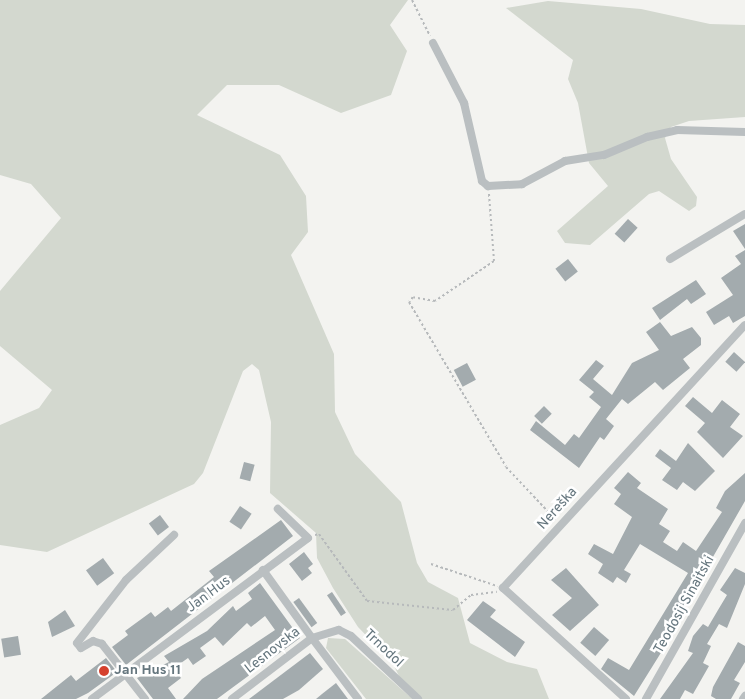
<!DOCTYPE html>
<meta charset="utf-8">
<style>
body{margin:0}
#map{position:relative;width:745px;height:699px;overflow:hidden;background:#f3f3f0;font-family:Overpass,sans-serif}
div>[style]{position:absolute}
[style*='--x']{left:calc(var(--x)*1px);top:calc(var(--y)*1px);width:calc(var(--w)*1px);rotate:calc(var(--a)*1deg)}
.green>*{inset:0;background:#d3d8cf}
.building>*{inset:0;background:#a3abae;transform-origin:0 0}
.path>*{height:2px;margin-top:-1px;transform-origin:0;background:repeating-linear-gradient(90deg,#b6b9bb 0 2.5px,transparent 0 5px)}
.minor>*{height:8px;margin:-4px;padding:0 4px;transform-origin:4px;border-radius:4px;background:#babfc1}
.dots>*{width:14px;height:14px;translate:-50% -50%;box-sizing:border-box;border:2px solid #fff;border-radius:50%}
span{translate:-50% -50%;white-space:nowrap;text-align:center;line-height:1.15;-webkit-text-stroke:5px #fff;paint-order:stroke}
.street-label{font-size:14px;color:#65767e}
.poi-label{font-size:14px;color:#65767e;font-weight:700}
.left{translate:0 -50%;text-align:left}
</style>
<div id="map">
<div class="green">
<i style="clip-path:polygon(0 0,408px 0,390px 25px,407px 51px,391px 95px,341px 113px,279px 85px,227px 85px,197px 115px,280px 155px,306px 196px,308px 232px,291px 255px,334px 354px,335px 412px,355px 454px,401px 502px,417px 563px,428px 582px,458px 598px,470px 643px,507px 662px,537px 669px,549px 699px,366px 699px,326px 648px,328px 638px,345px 639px,409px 696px,392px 662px,358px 627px,333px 588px,317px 558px,316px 533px,270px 493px,271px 422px,259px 370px,252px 364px,243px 371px,203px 473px,194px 484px,47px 552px,0 545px,0 425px,39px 408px,52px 390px,0 346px,0 291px,61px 218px,31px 184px,0 175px)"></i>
<i style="clip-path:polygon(548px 1px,641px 9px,710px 24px,745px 25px,745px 117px,689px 121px,671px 127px,665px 138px,671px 159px,697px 197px,696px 206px,689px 211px,659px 191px,649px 194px,590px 245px,565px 243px,557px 231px,608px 186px,589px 163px,578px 103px,568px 79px,573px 60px,506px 8px)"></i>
</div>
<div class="building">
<i style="left:628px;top:219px;width:13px;height:20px;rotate:42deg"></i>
<i style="clip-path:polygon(745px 224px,745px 249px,733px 231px)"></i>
<i style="clip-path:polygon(745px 250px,745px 316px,733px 323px,729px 316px,714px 325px,706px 312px,733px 295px,721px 278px,741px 264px,735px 256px)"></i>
<i style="left:568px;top:259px;width:16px;height:16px;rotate:52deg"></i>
<i style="clip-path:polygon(696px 280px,706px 294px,691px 304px,687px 299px,660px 320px,652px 308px)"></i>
<i style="clip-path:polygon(660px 322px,671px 336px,692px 327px,701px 338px,701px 345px,683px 359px,690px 368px,663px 390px,655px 382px,628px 404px,622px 399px,606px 419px,614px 426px,604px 440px,600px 437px,579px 468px,530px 430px,536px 421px,565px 445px,574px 434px,579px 438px,601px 407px,589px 397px,594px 392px,579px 380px,596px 360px,604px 366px,593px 379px,612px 395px,632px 363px,659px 350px,646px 332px)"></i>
<i style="left:734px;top:352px;width:15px;height:13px;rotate:42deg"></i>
<i style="left:467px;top:363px;width:19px;height:15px;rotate:62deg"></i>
<i style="clip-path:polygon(693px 397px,712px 413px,722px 400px,740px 414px,730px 427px,743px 436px,723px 458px,697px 432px,705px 423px,685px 406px)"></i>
<i style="left:544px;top:406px;width:11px;height:14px;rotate:45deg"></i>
<i style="clip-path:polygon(688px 443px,715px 471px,695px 491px,683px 482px,677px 490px,662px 480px,671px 468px,655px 456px,660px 449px,676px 461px)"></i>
<i style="left:244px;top:462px;width:11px;height:17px;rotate:15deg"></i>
<i style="clip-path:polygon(628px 472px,641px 483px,637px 488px,668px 509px,659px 524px,670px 531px,663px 542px,677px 551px,683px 542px,696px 551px,722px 512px,716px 508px,725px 491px,745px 473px,745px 501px,674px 625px,677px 627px,634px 696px,601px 669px,608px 658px,629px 670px,688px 573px,640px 544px,624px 570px,631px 574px,626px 583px,617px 577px,613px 583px,598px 573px,603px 564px,588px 554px,594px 544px,613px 554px,632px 517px,614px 504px,621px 494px,614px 488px)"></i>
<i style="left:240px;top:506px;width:14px;height:19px;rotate:34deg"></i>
<i style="left:160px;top:515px;width:15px;height:14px;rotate:53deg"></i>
<i style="clip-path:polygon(281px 520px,293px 536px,126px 665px,112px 647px,128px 635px,125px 631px,151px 612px,155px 617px,168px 607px,171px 611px,214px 577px,209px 571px)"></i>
<i style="clip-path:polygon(304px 552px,313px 564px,308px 568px,312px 573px,302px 581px,289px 564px)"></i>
<i style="left:103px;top:558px;width:19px;height:21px;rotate:54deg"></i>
<i style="clip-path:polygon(566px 568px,599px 605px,570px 631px,552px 615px,572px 598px,551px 580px)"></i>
<i style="clip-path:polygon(735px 568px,745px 573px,745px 584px,727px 628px,719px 624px,707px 644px,711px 646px,703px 663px,709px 666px,693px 694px,685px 690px,680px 699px,660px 699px,693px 653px,688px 651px,693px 636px,703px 624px,708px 627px,718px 610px,727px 595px,720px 590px)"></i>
<i style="clip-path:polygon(260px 583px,300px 638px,217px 699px,183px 699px,202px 679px,275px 630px,265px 616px,251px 627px,247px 623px,223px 646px,215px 637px,200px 648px,206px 656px,193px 665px,188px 658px,174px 668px,181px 678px,168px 688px,176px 699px,153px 699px,137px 678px,169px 662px,164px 656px,207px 631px,233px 606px,236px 611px,252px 599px,248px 593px)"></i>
<i style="left:332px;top:592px;width:25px;height:6px;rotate:56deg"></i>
<i style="left:299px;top:598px;width:31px;height:7px;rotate:54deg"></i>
<i style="clip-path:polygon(483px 601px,496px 610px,490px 617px,525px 642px,515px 657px,467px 620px)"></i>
<i style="clip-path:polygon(65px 610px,75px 626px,52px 637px,48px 622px)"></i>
<i style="left:594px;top:627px;width:20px;height:21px;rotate:41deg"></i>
<i style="left:18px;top:636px;width:19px;height:17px;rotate:81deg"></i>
<i style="clip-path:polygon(738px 642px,745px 646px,745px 662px,734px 680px,740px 683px,731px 699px,716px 699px,711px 696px,713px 687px)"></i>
<i style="clip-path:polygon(310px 653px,323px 669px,299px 690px,283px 699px,249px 699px)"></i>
<i style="clip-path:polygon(106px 658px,117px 672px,88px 693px,76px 699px,41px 699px,71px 675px,76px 681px)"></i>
<i style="clip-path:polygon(336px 683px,348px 699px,316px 699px,322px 694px)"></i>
</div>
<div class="path">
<i style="--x:412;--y:0;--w:40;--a:63.4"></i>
<i style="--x:489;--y:194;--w:67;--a:85.7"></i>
<i style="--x:494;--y:261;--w:71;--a:145.9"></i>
<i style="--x:435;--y:301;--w:22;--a:-170"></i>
<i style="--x:413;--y:297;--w:6;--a:129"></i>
<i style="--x:409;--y:302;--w:191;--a:59.5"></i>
<i style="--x:506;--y:467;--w:73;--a:46.7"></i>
<i style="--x:315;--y:535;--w:4;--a:-14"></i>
<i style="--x:319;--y:534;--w:82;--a:54.4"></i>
<i style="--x:367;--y:601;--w:86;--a:6"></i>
<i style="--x:453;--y:610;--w:23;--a:-40"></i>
<i style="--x:471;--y:595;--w:26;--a:-7"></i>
<i style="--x:431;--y:564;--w:70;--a:18.4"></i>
</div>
<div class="minor">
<i style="--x:433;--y:43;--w:68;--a:62.7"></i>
<i style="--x:464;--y:103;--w:80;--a:77"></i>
<i style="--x:482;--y:181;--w:8;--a:40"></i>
<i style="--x:488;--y:186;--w:34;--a:-3"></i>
<i style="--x:522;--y:184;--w:49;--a:-28.1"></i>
<i style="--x:565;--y:161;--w:39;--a:-9"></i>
<i style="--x:604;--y:155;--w:47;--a:-22.7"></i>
<i style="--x:647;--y:137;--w:31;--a:-13"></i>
<i style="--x:677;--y:130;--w:68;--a:1.7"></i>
<i style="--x:670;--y:259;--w:87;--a:-31"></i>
<i style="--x:92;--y:699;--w:269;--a:-36.7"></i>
<i style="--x:308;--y:538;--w:42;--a:-136"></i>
<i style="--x:145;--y:699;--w:70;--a:-128"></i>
<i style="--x:102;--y:644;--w:9;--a:-162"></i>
<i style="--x:93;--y:641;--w:14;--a:150"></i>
<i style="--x:81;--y:648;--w:6;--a:-129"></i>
<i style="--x:77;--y:643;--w:80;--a:-52.1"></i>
<i style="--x:126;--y:580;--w:66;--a:-43.2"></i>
<i style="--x:232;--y:699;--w:101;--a:-37.3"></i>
<i style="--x:312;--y:638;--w:84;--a:-125.8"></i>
<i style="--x:358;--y:699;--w:76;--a:-127"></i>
<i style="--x:312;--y:638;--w:28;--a:-17"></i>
<i style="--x:339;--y:630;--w:13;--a:27"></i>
<i style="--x:351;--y:636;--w:92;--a:43.2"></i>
<i style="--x:626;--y:699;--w:166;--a:-137.9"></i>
<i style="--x:503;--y:588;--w:357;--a:-47.4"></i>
<i style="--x:646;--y:699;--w:202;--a:-60.6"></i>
<i style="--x:743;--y:699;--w:4;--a:-56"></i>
</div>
<div class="dots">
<i style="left:104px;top:671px;background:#d5412e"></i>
</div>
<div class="street-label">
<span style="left:558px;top:509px;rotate:-48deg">Nereška</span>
<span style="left:209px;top:595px;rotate:-37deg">Jan Hus</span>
<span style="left:685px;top:605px;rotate:-61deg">Teodosij Sinaitski</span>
<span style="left:383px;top:649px;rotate:43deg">Trnodol</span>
<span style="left:273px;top:651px;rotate:-38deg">Lesnovska</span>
</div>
<div class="poi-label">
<span class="left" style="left:114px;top:671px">Jan Hus 11</span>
</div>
</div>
